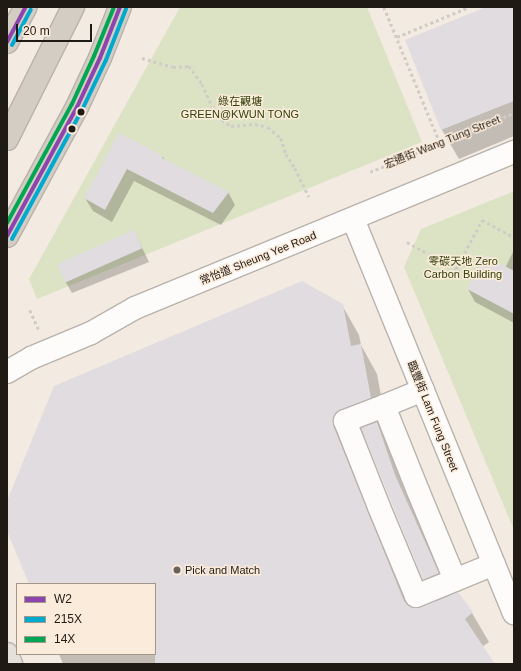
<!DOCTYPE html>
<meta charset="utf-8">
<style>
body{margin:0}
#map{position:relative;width:521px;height:671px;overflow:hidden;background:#f3ebe2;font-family:Helvetica,"Noto Sans TC",sans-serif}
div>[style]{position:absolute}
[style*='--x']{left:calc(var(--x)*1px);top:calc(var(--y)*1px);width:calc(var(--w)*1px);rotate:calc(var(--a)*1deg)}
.green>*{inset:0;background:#dce3c4}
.shadow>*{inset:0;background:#0003}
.building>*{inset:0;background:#e0dce0;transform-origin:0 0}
.path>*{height:2.5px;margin-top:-1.25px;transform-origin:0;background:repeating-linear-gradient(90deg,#cfccc8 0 3px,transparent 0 6px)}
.roads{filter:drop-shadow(1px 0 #b9b2ac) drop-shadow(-1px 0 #b9b2ac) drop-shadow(0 1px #b9b2ac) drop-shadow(0 -1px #b9b2ac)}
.minor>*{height:22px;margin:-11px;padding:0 11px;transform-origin:11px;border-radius:11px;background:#fdfcfb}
.major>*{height:22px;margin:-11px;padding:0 11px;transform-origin:11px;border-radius:11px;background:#e5e0d9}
.highway>*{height:22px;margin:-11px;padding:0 11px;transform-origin:11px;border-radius:11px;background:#d4cdc3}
.bus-1>*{height:4px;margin:-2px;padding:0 2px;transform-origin:2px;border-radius:2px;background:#8e44ad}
.bus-2>*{height:4px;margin:-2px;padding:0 2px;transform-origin:2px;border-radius:2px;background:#00a9ce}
.bus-3>*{height:4px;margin:-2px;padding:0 2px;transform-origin:2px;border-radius:2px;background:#00a651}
.dots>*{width:11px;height:11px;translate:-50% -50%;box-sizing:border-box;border:2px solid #fbebda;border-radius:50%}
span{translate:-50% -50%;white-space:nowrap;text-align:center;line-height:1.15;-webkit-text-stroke:3px #fbebda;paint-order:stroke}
.park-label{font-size:11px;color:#324109}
.street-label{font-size:11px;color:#201a14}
.poi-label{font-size:11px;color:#201a14}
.left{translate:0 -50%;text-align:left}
.frame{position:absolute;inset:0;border:8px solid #201a14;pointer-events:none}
.legend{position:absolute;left:16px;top:583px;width:140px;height:72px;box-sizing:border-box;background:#fbebda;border:1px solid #a3978b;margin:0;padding:5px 7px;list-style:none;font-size:12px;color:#201a14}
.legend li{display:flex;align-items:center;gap:8px;height:20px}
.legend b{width:20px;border:1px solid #a3978b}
.scale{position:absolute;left:16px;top:24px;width:76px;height:18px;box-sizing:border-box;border:2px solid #201a14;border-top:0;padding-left:5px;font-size:12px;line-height:14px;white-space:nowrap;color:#201a14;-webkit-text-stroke:3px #fbebda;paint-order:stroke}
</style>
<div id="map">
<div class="green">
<i style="clip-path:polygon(180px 7px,367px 7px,422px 142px,37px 299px,29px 279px)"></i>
<i style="clip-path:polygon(514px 191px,514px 530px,404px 267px,421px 229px)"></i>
</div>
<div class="shadow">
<i style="clip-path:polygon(489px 7px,514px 7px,514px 136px,459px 159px,442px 130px,407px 40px)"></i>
<i style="clip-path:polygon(119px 134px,163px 157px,165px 161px,228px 192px,235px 205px,221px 225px,134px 181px,112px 222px,93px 211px,85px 198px)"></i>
<i style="clip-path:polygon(134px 231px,149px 262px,72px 293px,65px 281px)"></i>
<i style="clip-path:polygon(513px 252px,514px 253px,514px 323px,475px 302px,468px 289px,505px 268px)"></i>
<i style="clip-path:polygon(evenodd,342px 305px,359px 335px,361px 345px,377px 374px,387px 427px,380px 430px,392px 450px,410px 503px,451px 596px,458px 593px,472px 613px,489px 642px,482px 647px,493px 664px,63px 664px,59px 654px,155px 654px,155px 584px,30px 584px,7px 529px,7px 504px,342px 305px,366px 436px,424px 579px,437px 602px,421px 609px,412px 608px,350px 455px,352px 442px,366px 436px)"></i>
</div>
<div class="building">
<i style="clip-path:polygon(486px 7px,514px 7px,514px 101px,441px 130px,405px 40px)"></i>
<i style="clip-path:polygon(119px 133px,163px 156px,162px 158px,229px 192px,213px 213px,127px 169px,105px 210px,84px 198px)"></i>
<i style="left:134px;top:230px;width:20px;height:84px;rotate:66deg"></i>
<i style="clip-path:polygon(484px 255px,514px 271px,514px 314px,467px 289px)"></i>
<i style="clip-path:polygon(302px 281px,343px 304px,351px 346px,361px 344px,371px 398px,336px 413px,333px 419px,333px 425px,404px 601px,409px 606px,414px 608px,420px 608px,458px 592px,473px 612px,465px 619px,495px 664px,155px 664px,155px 584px,29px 584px,7px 531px,7px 501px,54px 386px)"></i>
<i style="clip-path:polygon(377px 422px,395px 475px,439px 573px,423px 580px,361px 428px)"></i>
</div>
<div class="path">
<i style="--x:384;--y:7;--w:147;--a:67.6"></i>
<i style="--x:397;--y:37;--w:78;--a:-22.6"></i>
<i style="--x:142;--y:58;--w:32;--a:16"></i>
<i style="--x:173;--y:67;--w:16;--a:-4"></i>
<i style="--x:189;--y:66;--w:22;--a:54"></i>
<i style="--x:202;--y:84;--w:35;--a:65"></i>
<i style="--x:217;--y:116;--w:17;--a:36"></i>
<i style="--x:231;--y:126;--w:24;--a:-5"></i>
<i style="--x:255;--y:124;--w:13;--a:13"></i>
<i style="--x:268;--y:127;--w:17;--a:40"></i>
<i style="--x:281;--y:138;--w:17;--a:73"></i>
<i style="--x:286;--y:154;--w:17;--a:57"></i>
<i style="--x:295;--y:168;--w:32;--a:64"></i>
<i style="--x:370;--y:172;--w:156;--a:-22.3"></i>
<i style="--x:407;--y:242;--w:56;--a:28.9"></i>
<i style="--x:456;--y:269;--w:55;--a:-62"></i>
<i style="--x:482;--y:220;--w:36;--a:28"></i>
<i style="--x:30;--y:310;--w:22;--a:66"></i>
</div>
<div class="roads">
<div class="minor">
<i style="--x:353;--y:219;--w:426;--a:67.8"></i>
<i style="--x:7;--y:372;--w:28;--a:-30"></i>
<i style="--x:31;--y:358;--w:65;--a:-22.6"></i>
<i style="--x:91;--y:333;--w:51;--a:-29.6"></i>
<i style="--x:135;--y:308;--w:410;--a:-22.4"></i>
<i style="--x:423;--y:390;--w:42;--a:157.7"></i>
<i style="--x:384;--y:406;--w:92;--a:68.2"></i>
<i style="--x:418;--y:491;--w:96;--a:67.4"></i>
<i style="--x:455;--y:580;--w:42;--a:-22.3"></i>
<i style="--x:384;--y:406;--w:42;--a:159"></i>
<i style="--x:345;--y:421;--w:92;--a:68.4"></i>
<i style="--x:379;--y:507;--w:96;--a:67.4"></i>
<i style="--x:416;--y:596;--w:42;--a:-22.3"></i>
</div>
<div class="major">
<i style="--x:7;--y:654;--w:11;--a:68"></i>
</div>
<div class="highway">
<i style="--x:7;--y:42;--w:40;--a:-62"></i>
<i style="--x:7;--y:139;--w:148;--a:-63.4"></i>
<i style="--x:7;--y:236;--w:147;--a:-61.5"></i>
<i style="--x:77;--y:107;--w:54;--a:-64.9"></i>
<i style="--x:100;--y:58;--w:55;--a:-68.6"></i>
</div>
</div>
<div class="bus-1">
<i style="--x:7;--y:42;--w:40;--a:-62"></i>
<i style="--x:7;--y:236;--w:147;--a:-61.5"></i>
<i style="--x:77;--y:107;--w:54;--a:-64.9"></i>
<i style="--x:100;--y:58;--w:55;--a:-68.6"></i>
</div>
<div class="bus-2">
<i style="--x:12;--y:45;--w:40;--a:-62"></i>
<i style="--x:12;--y:239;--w:147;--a:-61.5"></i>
<i style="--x:82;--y:110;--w:55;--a:-64.4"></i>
<i style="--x:106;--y:60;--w:55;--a:-68.6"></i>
</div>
<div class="bus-3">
<i style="--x:7;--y:223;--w:136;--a:-61.4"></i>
<i style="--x:72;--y:104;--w:53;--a:-65.4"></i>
<i style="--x:94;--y:56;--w:53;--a:-67.8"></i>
</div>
<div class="dots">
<i style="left:81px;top:112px;background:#201a14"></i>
<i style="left:72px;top:129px;background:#201a14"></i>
<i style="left:177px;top:570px;background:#6a635c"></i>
</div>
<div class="park-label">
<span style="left:240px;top:108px">綠在觀塘<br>GREEN@KWUN TONG</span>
<span style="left:463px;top:268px">零碳天地 Zero<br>Carbon Building</span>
</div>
<div class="street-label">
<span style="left:442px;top:142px;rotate:-22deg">宏通街 Wang Tung Street</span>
<span style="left:258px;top:258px;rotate:-22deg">常怡道 Sheung Yee Road</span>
<span style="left:433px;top:416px;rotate:68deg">臨豐街 Lam Fung Street</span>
</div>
<div class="poi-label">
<span class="left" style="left:185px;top:570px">Pick and Match</span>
</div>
<div class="frame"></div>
<ul class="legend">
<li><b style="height:5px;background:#8e44ad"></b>W2</li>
<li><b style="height:5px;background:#00a9ce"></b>215X</li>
<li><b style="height:5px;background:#00a651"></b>14X</li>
</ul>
<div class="scale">20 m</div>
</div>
